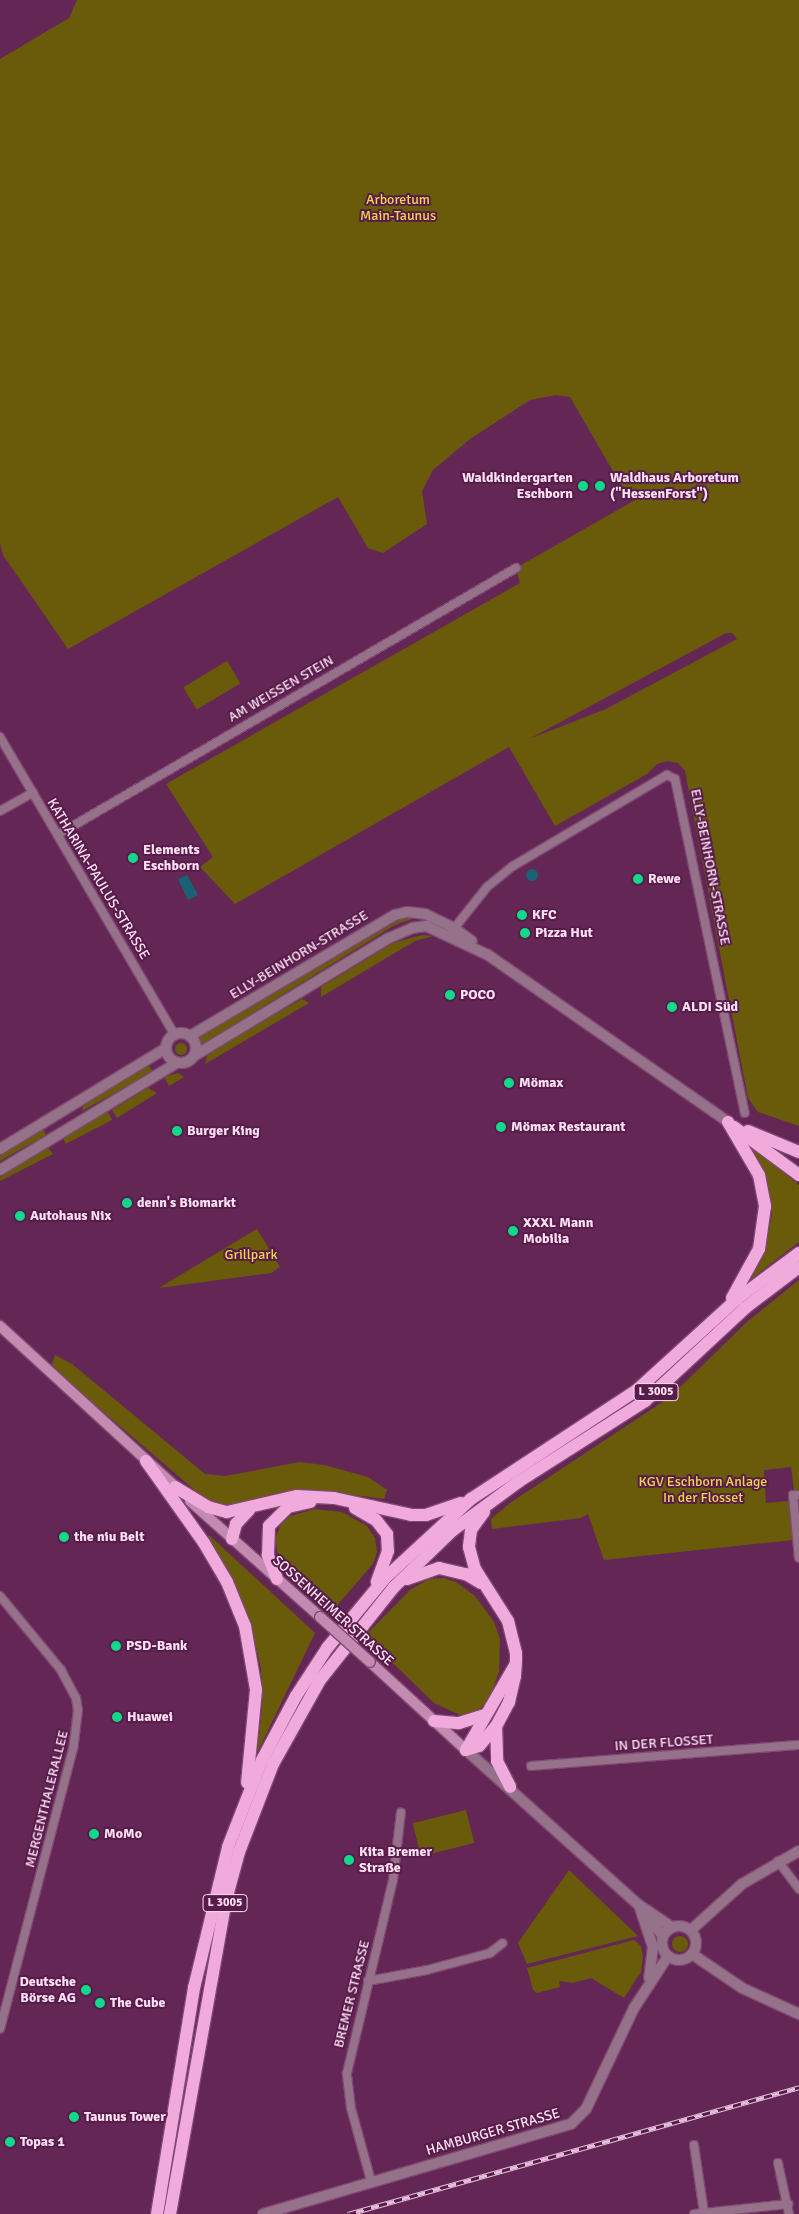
<!DOCTYPE html>
<meta charset="utf-8">
<style>
body{margin:0}
#map{position:relative;width:799px;height:2214px;overflow:hidden;background:#642755;font-family:Signika,sans-serif}
div>[style]{position:absolute}
[style*='--x']{left:calc(var(--x)*1px);top:calc(var(--y)*1px);width:calc(var(--w)*1px);rotate:calc(var(--a)*1deg)}
.green>*{inset:0;background:#695b09;transform-origin:0 0}
.round{border-radius:50%}
.water>*{inset:0;background:#186274}
.roads{filter:drop-shadow(1px 0 #804872) drop-shadow(-1px 0 #804872) drop-shadow(0 1px #804872) drop-shadow(0 -1px #804872)}
.minor>*{height:8px;margin:-4px;padding:0 4px;transform-origin:4px;border-radius:4px;background:#95718a}
.tertiary>*{height:10px;margin:-5px;padding:0 5px;transform-origin:5px;border-radius:5px;background:#95718a}
.tertiary>.ring{margin:-5px;padding:0;box-sizing:content-box;background:none;border:10px solid #95718a;border-radius:50%}
.secondary>*{height:10px;margin:-5px;padding:0 5px;transform-origin:5px;border-radius:5px;background:#c38bb2}
.trunk>*{height:12px;margin:-6px;padding:0 6px;transform-origin:6px;border-radius:6px;background:#f0aadc}
.rail>*{height:4.5px;margin-top:-2.25px;transform-origin:0;background:repeating-linear-gradient(90deg,#581c4a 0 8px,#e4c0d9 0 16px);box-sizing:border-box;border-block:1px solid #e4c0d9}
.bridges{filter:drop-shadow(1px 0 #804872) drop-shadow(-1px 0 #804872) drop-shadow(0 1px #804872) drop-shadow(0 -1px #804872)}
.secondary-bridge>*{height:10px;margin:-5px;padding:0 5px;transform-origin:5px;border-radius:5px;background:#c38bb2}
.dots>*{width:14px;height:14px;translate:-50% -50%;box-sizing:border-box;border:2px solid #581c4a;border-radius:50%}
span{translate:-50% -50%;white-space:nowrap;text-align:center;line-height:1.15;-webkit-text-stroke:4px #581c4a;paint-order:stroke}
.shield-label span{padding:1px 4px;background:#581c4a;border:1px solid;border-radius:4px;-webkit-text-stroke-width:0}
.shield-label{font-size:12px;color:#fee0f4;font-weight:700}
.park-label{font-size:14px;color:#f0d54a}
.poi-label{font-size:14px;color:#fee0f4;font-weight:700}
.right{translate:-100% -50%;text-align:right}
.left{translate:0 -50%;text-align:left}
.street-label{font-size:14px;color:#fee0f4}
</style>
<div id="map">
<div class="green">
<i style="clip-path:polygon(evenodd,77px 0,799px 0,799px 1126px,758px 1112px,748px 1098px,685px 771px,678px 763px,667px 761px,657px 764px,647px 774px,555px 826px,509px 747px,235px 904px,200px 867px,213px 857px,166px 784px,520px 583px,516px 568px,637px 499px,633px 492px,628px 497px,570px 397px,556px 395px,530px 400px,470px 439px,433px 470px,422px 491px,427px 524px,383px 553px,368px 548px,338px 497px,68px 649px,3px 555px,0 543px,0 59px,69px 18px,77px 0,726px 633px,732px 633px,737px 639px,606px 709px,529px 739px,726px 633px)"></i>
<i style="left:227px;top:661px;width:26px;height:51px;rotate:59deg"></i>
<i style="clip-path:polygon(408px 915px,421px 916px,395px 925px,201px 1045px,196px 1037px)"></i>
<i style="clip-path:polygon(422px 935px,433px 936px,415px 941px,321px 997px,321px 987px,393px 943px)"></i>
<i style="clip-path:polygon(302px 999px,309px 1003px,205px 1064px,208px 1052px)"></i>
<i class="round" style="left:175px;top:1043px;width:12px;height:12px"></i>
<i style="clip-path:polygon(148px 1064px,153px 1072px,82px 1111px,84px 1102px)"></i>
<i style="clip-path:polygon(178px 1073px,184px 1077px,169px 1086px,164px 1077px)"></i>
<i style="clip-path:polygon(148px 1088px,157px 1093px,117px 1118px,112px 1110px)"></i>
<i style="left:108px;top:1112px;width:9px;height:52px;rotate:63deg"></i>
<i style="clip-path:polygon(43px 1128px,46px 1135px,0 1161px,0 1154px)"></i>
<i style="clip-path:polygon(745px 1142px,799px 1185px,799px 1242px,746px 1283px,766px 1247px,772px 1214px,766px 1180px)"></i>
<i style="clip-path:polygon(48px 1148px,53px 1154px,0 1181px,0 1177px)"></i>
<i style="clip-path:polygon(257px 1229px,280px 1267px,271px 1273px,159px 1288px)"></i>
<i style="clip-path:polygon(799px 1280px,799px 1490px,794px 1490px,791px 1467px,764px 1470px,766px 1503px,789px 1501px,793px 1540px,604px 1560px,588px 1514px,581px 1518px,492px 1529px,491px 1519px,510px 1503px,670px 1397px,748px 1321px)"></i>
<i style="clip-path:polygon(55px 1355px,72px 1364px,205px 1474px,225px 1476px,300px 1462px,324px 1465px,368px 1477px,387px 1490px,384px 1499px,317px 1490px,273px 1494px,230px 1506px,205px 1499px,51px 1367px)"></i>
<i style="clip-path:polygon(315px 1509px,342px 1512px,367px 1526px,375px 1538px,377px 1552px,373px 1564px,333px 1610px,287px 1567px,278px 1554px,275px 1539px,281px 1524px,290px 1516px)"></i>
<i style="clip-path:polygon(209px 1535px,315px 1633px,257px 1753px,262px 1709px,261px 1669px,251px 1624px,233px 1579px,207px 1539px)"></i>
<i style="clip-path:polygon(444px 1578px,456px 1582px,475px 1596px,494px 1622px,500px 1639px,499px 1672px,490px 1697px,480px 1709px,460px 1715px,434px 1703px,365px 1636px,410px 1590px,429px 1579px)"></i>
<i style="left:466px;top:1810px;width:34px;height:55px;rotate:76deg"></i>
<i style="clip-path:polygon(569px 1870px,638px 1936px,527px 1964px,518px 1943px)"></i>
<i class="round" style="left:672px;top:1936px;width:16px;height:16px"></i>
<i style="clip-path:polygon(634px 1940px,641px 1946px,643px 1958px,641px 1972px,624px 1998px,591px 1978px,573px 1983px,559px 1981px,560px 1987px,537px 1993px,533px 1990px,527px 1968px)"></i>
</div>
<div class="water">
<i class="round" style="left:526px;top:869px;width:12px;height:12px"></i>
<i style="clip-path:polygon(176px 875px,179px 879px,187px 875px,198px 895px,188px 900px)"></i>
</div>
<div class="roads">
<div class="minor">
<i style="--x:0;--y:737;--w:346;--a:59.6"></i>
<i style="--x:0;--y:811;--w:38;--a:-29"></i>
<i style="--x:59;--y:834;--w:529;--a:-30.2"></i>
<i style="--x:452;--y:931;--w:56;--a:-51.5"></i>
<i style="--x:487;--y:887;--w:33;--a:-39"></i>
<i style="--x:513;--y:866;--w:179;--a:-30.6"></i>
<i style="--x:667;--y:775;--w:9;--a:27"></i>
<i style="--x:675;--y:779;--w:341;--a:78.2"></i>
<i style="--x:799;--y:1495;--w:6;--a:180"></i>
<i style="--x:793;--y:1495;--w:63;--a:84.6"></i>
<i style="--x:0;--y:1596;--w:96;--a:50.5"></i>
<i style="--x:61;--y:1670;--w:32;--a:62"></i>
<i style="--x:76;--y:1698;--w:12;--a:81"></i>
<i style="--x:78;--y:1710;--w:35;--a:97"></i>
<i style="--x:74;--y:1745;--w:293;--a:104.6"></i>
<i style="--x:531;--y:1766;--w:269;--a:-4.5"></i>
<i style="--x:778;--y:1861;--w:35;--a:53"></i>
<i style="--x:368;--y:1981;--w:60;--a:-10.6"></i>
<i style="--x:427;--y:1970;--w:65;--a:-15.1"></i>
<i style="--x:490;--y:1953;--w:16;--a:-38"></i>
<i style="--x:694;--y:2145;--w:69;--a:81.6"></i>
<i style="--x:778;--y:2163;--w:52;--a:77.8"></i>
<i style="--x:371;--y:2181;--w:76;--a:-105.3"></i>
<i style="--x:351;--y:2108;--w:35;--a:-97"></i>
<i style="--x:347;--y:2073;--w:198;--a:-76.6"></i>
<i style="--x:393;--y:1880;--w:68;--a:-83.3"></i>
<i style="--x:694;--y:2214;--w:95;--a:-6.1"></i>
</div>
<div class="tertiary">
<i class="ring" style="left:166px;top:1033px;width:20px;height:20px"></i>
<i style="--x:190;--y:1036;--w:238;--a:-30.6"></i>
<i style="--x:395;--y:915;--w:12;--a:-14"></i>
<i style="--x:407;--y:912;--w:18;--a:6"></i>
<i style="--x:425;--y:914;--w:32;--a:26"></i>
<i style="--x:454;--y:928;--w:22;--a:36"></i>
<i style="--x:194;--y:1056;--w:228;--a:-31.2"></i>
<i style="--x:389;--y:938;--w:25;--a:-23"></i>
<i style="--x:412;--y:928;--w:14;--a:-8"></i>
<i style="--x:426;--y:926;--w:68;--a:25.1"></i>
<i style="--x:488;--y:955;--w:292;--a:34.8"></i>
<i style="--x:0;--y:1149;--w:194;--a:-31.3"></i>
<i style="--x:0;--y:1170;--w:207;--a:-31.2"></i>
<i style="--x:466;--y:1750;--w:232;--a:41.9"></i>
<i style="--x:639;--y:1905;--w:40;--a:34"></i>
<i style="--x:639;--y:1905;--w:44;--a:71.6"></i>
<i style="--x:653;--y:1947;--w:31;--a:97"></i>
<i style="--x:646;--y:1913;--w:29;--a:54"></i>
<i class="ring" style="left:662px;top:1926px;width:24px;height:24px"></i>
<i style="--x:691;--y:1930;--w:69;--a:-42"></i>
<i style="--x:742;--y:1884;--w:66;--a:-30.1"></i>
<i style="--x:692;--y:1954;--w:60;--a:34.2"></i>
<i style="--x:742;--y:1988;--w:63;--a:24.5"></i>
<i style="--x:263;--y:2214;--w:321;--a:-16.3"></i>
<i style="--x:571;--y:2124;--w:21;--a:-45"></i>
<i style="--x:586;--y:2109;--w:112;--a:-64.6"></i>
<i style="--x:634;--y:2008;--w:62;--a:-56.8"></i>
</div>
<div class="secondary">
<i style="--x:0;--y:1326;--w:244;--a:42.5"></i>
<i style="--x:190;--y:1501;--w:174;--a:41.7"></i>
<i style="--x:370;--y:1662;--w:130;--a:42.5"></i>
</div>
<div class="trunk">
<i style="--x:728;--y:1122;--w:61;--a:59.7"></i>
<i style="--x:759;--y:1175;--w:32;--a:79"></i>
<i style="--x:765;--y:1206;--w:43;--a:97.9"></i>
<i style="--x:759;--y:1249;--w:56;--a:118.9"></i>
<i style="--x:734;--y:1127;--w:81;--a:36.4"></i>
<i style="--x:748;--y:1131;--w:55;--a:22.4"></i>
<i style="--x:146;--y:1461;--w:100;--a:54.7"></i>
<i style="--x:204;--y:1543;--w:45;--a:59.5"></i>
<i style="--x:227;--y:1582;--w:48;--a:67.8"></i>
<i style="--x:245;--y:1626;--w:65;--a:80.2"></i>
<i style="--x:256;--y:1690;--w:93;--a:95.5"></i>
<i style="--x:175;--y:1487;--w:39;--a:31"></i>
<i style="--x:208;--y:1507;--w:20;--a:15"></i>
<i style="--x:227;--y:1512;--w:72;--a:-12.9"></i>
<i style="--x:297;--y:1496;--w:37;--a:3"></i>
<i style="--x:334;--y:1498;--w:79;--a:12.4"></i>
<i style="--x:411;--y:1515;--w:15;--a:0"></i>
<i style="--x:426;--y:1515;--w:37;--a:-19"></i>
<i style="--x:355;--y:1508;--w:24;--a:30"></i>
<i style="--x:376;--y:1520;--w:18;--a:52"></i>
<i style="--x:387;--y:1534;--w:17;--a:87"></i>
<i style="--x:388;--y:1551;--w:33;--a:110"></i>
<i style="--x:484;--y:1512;--w:22;--a:126"></i>
<i style="--x:471;--y:1530;--w:17;--a:97"></i>
<i style="--x:469;--y:1547;--w:23;--a:75"></i>
<i style="--x:475;--y:1569;--w:62;--a:57.6"></i>
<i style="--x:508;--y:1621;--w:33;--a:76"></i>
<i style="--x:516;--y:1653;--w:8;--a:90"></i>
<i style="--x:516;--y:1661;--w:15;--a:94"></i>
<i style="--x:515;--y:1676;--w:27;--a:103"></i>
<i style="--x:509;--y:1702;--w:27;--a:118"></i>
<i style="--x:496;--y:1726;--w:26;--a:130"></i>
<i style="--x:479;--y:1746;--w:14;--a:163"></i>
<i style="--x:466;--y:1750;--w:98;--a:-60"></i>
<i style="--x:232;--y:1539;--w:16;--a:-75"></i>
<i style="--x:236;--y:1524;--w:19;--a:-47"></i>
<i style="--x:277;--y:1579;--w:26;--a:-111"></i>
<i style="--x:268;--y:1555;--w:29;--a:-88"></i>
<i style="--x:269;--y:1526;--w:27;--a:-45"></i>
<i style="--x:288;--y:1507;--w:23;--a:-13"></i>
<i style="--x:407;--y:1579;--w:34;--a:-19"></i>
<i style="--x:439;--y:1568;--w:28;--a:13"></i>
<i style="--x:466;--y:1574;--w:17;--a:31"></i>
<i style="--x:434;--y:1721;--w:25;--a:5"></i>
<i style="--x:459;--y:1723;--w:27;--a:-17"></i>
<i style="--x:496;--y:1726;--w:35;--a:88"></i>
<i style="--x:497;--y:1761;--w:29;--a:63"></i>
<i style="--x:157;--y:2214;--w:229;--a:-80.7"></i>
<i style="--x:194;--y:1988;--w:145;--a:-76.4"></i>
<i style="--x:228;--y:1847;--w:93;--a:-68.7"></i>
<i style="--x:262;--y:1760;--w:72;--a:-62"></i>
<i style="--x:296;--y:1696;--w:59;--a:-56.9"></i>
<i style="--x:328;--y:1647;--w:89;--a:-50.4"></i>
<i style="--x:385;--y:1578;--w:117;--a:-42.6"></i>
<i style="--x:471;--y:1499;--w:199;--a:-33.3"></i>
<i style="--x:637;--y:1390;--w:135;--a:-42.3"></i>
<i style="--x:737;--y:1299;--w:77;--a:-36.6"></i>
<i style="--x:170;--y:2214;--w:319;--a:-79.9"></i>
<i style="--x:226;--y:1900;--w:50;--a:-74.8"></i>
<i style="--x:239;--y:1852;--w:94;--a:-68.9"></i>
<i style="--x:273;--y:1764;--w:96;--a:-60.8"></i>
<i style="--x:320;--y:1680;--w:119;--a:-51.5"></i>
<i style="--x:394;--y:1587;--w:82;--a:-44"></i>
<i style="--x:453;--y:1530;--w:81;--a:-36.4"></i>
<i style="--x:518;--y:1482;--w:151;--a:-32.5"></i>
<i style="--x:645;--y:1401;--w:137;--a:-42.9"></i>
<i style="--x:745;--y:1308;--w:68;--a:-37.2"></i>
</div>
</div>
<div class="rail">
<i style="--x:348;--y:2214;--w:469;--a:-15.7"></i>
</div>
<div class="bridges">
<div class="secondary-bridge">
<i style="--x:320;--y:1617;--w:67;--a:42"></i>
</div>
</div>
<div class="dots">
<i style="left:583px;top:486px;background:#11d98a"></i>
<i style="left:600px;top:486px;background:#11d98a"></i>
<i style="left:133px;top:858px;background:#11d98a"></i>
<i style="left:638px;top:879px;background:#11d98a"></i>
<i style="left:522px;top:915px;background:#11d98a"></i>
<i style="left:525px;top:933px;background:#11d98a"></i>
<i style="left:450px;top:995px;background:#11d98a"></i>
<i style="left:672px;top:1007px;background:#11d98a"></i>
<i style="left:509px;top:1083px;background:#11d98a"></i>
<i style="left:501px;top:1127px;background:#11d98a"></i>
<i style="left:177px;top:1131px;background:#11d98a"></i>
<i style="left:127px;top:1203px;background:#11d98a"></i>
<i style="left:20px;top:1216px;background:#11d98a"></i>
<i style="left:513px;top:1231px;background:#11d98a"></i>
<i style="left:64px;top:1537px;background:#11d98a"></i>
<i style="left:116px;top:1646px;background:#11d98a"></i>
<i style="left:117px;top:1717px;background:#11d98a"></i>
<i style="left:94px;top:1834px;background:#11d98a"></i>
<i style="left:349px;top:1860px;background:#11d98a"></i>
<i style="left:86px;top:1990px;background:#11d98a"></i>
<i style="left:100px;top:2003px;background:#11d98a"></i>
<i style="left:74px;top:2117px;background:#11d98a"></i>
<i style="left:10px;top:2142px;background:#11d98a"></i>
</div>
<div class="shield-label">
<span style="left:656px;top:1392px">L 3005</span>
<span style="left:225px;top:1903px">L 3005</span>
</div>
<div class="park-label">
<span style="left:398px;top:208px">Arboretum<br>Main-Taunus</span>
<span style="left:251px;top:1255px">Grillpark</span>
<span style="left:703px;top:1490px">KGV Eschborn Anlage<br>In der Flosset</span>
</div>
<div class="poi-label">
<span class="right" style="left:573px;top:486px">Waldkindergarten<br>Eschborn</span>
<span class="left" style="left:610px;top:486px">Waldhaus Arboretum<br>("HessenForst")</span>
<span class="left" style="left:143px;top:858px">Elements<br>Eschborn</span>
<span class="left" style="left:648px;top:879px">Rewe</span>
<span class="left" style="left:532px;top:915px">KFC</span>
<span class="left" style="left:535px;top:933px">Pizza Hut</span>
<span class="left" style="left:460px;top:995px">POCO</span>
<span class="left" style="left:682px;top:1007px">ALDI Süd</span>
<span class="left" style="left:519px;top:1083px">Mömax</span>
<span class="left" style="left:511px;top:1127px">Mömax Restaurant</span>
<span class="left" style="left:187px;top:1131px">Burger King</span>
<span class="left" style="left:137px;top:1203px">denn's Biomarkt</span>
<span class="left" style="left:30px;top:1216px">Autohaus Nix</span>
<span class="left" style="left:523px;top:1231px">XXXL Mann<br>Mobilia</span>
<span class="left" style="left:74px;top:1537px">the niu Belt</span>
<span class="left" style="left:126px;top:1646px">PSD-Bank</span>
<span class="left" style="left:127px;top:1717px">Huawei</span>
<span class="left" style="left:104px;top:1834px">MoMo</span>
<span class="left" style="left:359px;top:1860px">Kita Bremer<br>Straße</span>
<span class="right" style="left:76px;top:1990px">Deutsche<br>Börse AG</span>
<span class="left" style="left:110px;top:2003px">The Cube</span>
<span class="left" style="left:84px;top:2117px">Taunus Tower</span>
<span class="left" style="left:20px;top:2142px">Topas 1</span>
</div>
<div class="street-label">
<span style="left:281px;top:689px;rotate:-30deg">AM WEISSEN STEIN</span>
<span style="left:710px;top:867px;rotate:79deg">ELLY-BEINHORN-STRASSE</span>
<span style="left:98px;top:879px;rotate:59deg">KATHARINA-PAULUS-STRASSE</span>
<span style="left:299px;top:955px;rotate:-31deg">ELLY-BEINHORN-STRASSE</span>
<span style="left:333px;top:1611px;rotate:42deg">SOSSENHEIMER STRASSE</span>
<span style="left:664px;top:1743px;rotate:-4deg">IN DER FLOSSET</span>
<span style="left:47px;top:1799px;rotate:-76deg">MERGENTHALERALLEE</span>
<span style="left:352px;top:1994px;rotate:-76deg">BREMER STRASSE</span>
<span style="left:493px;top:2132px;rotate:-16deg">HAMBURGER STRASSE</span>
</div>
</div>
